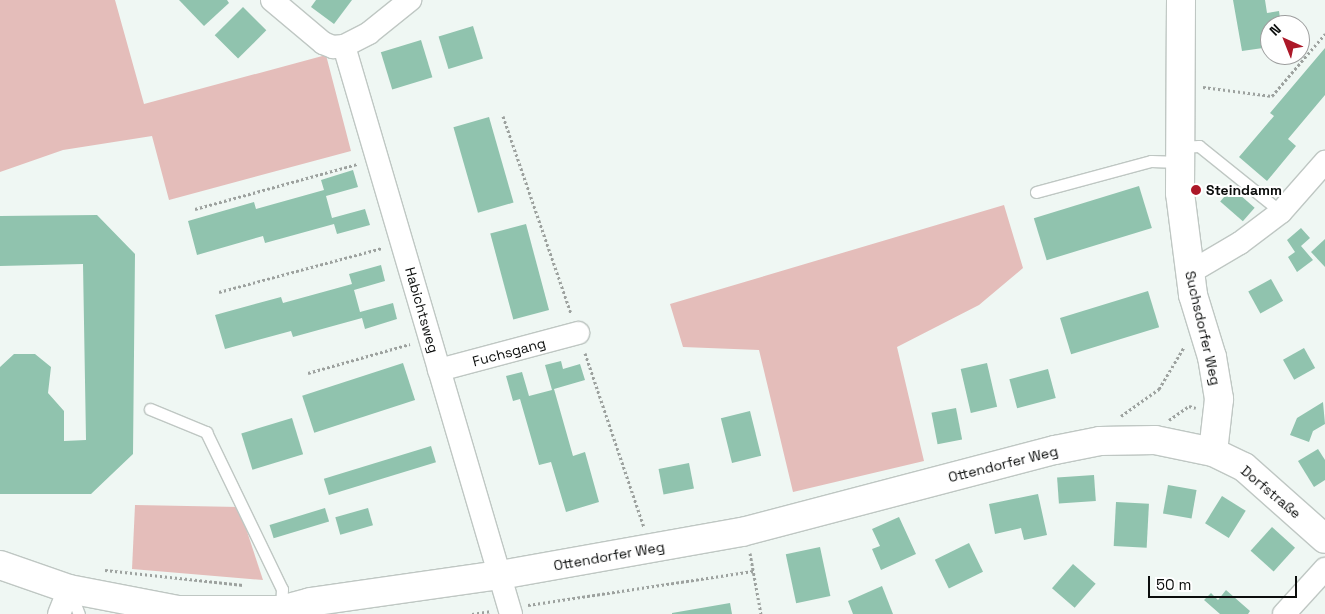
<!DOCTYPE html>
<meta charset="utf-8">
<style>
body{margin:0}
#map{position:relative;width:1325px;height:614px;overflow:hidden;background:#eff7f3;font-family:"Space Grotesk",sans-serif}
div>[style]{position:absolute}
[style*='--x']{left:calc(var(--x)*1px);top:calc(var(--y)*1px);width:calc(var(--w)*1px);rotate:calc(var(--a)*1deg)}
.green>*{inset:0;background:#e4bdba}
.building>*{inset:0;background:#90c3ae;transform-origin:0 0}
.path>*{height:3px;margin-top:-1.5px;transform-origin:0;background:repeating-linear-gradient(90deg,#9da29f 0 2.5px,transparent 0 5px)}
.roads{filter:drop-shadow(1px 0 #bfc7c3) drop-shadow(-1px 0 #bfc7c3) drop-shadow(0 1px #bfc7c3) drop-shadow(0 -1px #bfc7c3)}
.service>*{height:11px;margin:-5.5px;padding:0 5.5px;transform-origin:5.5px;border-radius:5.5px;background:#fff}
.minor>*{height:22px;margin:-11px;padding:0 11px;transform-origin:11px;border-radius:11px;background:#fff}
.tertiary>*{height:28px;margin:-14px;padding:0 14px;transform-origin:14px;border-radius:14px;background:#fff}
.secondary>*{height:28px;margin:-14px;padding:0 14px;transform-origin:14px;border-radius:14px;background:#fff}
.dots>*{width:14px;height:14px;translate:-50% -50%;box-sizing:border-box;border:2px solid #fff;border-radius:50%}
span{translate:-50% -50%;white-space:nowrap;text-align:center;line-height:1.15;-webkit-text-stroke:4px #fff;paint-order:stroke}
.poi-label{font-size:14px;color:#0b0d0c;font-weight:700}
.left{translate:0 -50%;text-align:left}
.street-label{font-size:14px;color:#0b0d0c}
.north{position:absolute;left:1260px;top:15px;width:50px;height:50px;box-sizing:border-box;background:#fff;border:1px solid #9d9e9e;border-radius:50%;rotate:316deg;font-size:14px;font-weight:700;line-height:20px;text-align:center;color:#0b0d0c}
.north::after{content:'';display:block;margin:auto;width:18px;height:22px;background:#ac1828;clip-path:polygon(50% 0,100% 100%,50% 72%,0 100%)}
.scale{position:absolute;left:1148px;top:576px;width:149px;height:22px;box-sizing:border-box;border:2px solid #0b0d0c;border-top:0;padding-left:6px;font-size:15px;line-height:18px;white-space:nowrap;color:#0b0d0c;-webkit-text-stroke:4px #fff;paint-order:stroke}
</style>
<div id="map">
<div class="green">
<i style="clip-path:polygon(0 0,115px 0,144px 104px,326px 55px,351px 151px,169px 200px,152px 136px,63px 150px,0 172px)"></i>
<i style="clip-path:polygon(1004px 205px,1023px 268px,979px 305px,897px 347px,924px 461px,793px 492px,759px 350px,683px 347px,670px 304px)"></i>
<i style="clip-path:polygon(135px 505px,239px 507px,263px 580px,132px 569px)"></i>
</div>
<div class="building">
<i style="clip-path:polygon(179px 0,227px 0,229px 3px,204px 26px)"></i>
<i style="clip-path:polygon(316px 0,352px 0,334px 24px,311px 7px)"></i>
<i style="clip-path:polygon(1233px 0,1265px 0,1267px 13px,1279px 11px,1281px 25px,1270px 25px,1270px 47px,1242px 51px)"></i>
<i style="left:243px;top:7px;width:33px;height:40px;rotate:45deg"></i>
<i style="left:473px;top:26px;width:34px;height:36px;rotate:73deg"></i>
<i style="left:421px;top:40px;width:39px;height:42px;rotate:73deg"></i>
<i style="clip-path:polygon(1325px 48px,1325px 95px,1288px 139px,1296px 146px,1267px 181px,1239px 157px,1274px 116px,1270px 113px)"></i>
<i style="left:489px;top:117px;width:89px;height:37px;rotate:74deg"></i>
<i style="clip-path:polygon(353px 170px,358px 187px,326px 196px,332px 218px,365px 209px,370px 225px,337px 234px,334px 224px,265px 243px,263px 236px,197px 255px,188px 221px,254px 202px,256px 209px,324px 190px,321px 180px)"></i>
<i style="left:1139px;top:186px;width:44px;height:110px;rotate:73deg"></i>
<i style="left:1232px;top:188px;width:30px;height:18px;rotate:41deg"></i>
<i style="clip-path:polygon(97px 215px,135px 254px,133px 454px,91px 494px,0 494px,0 367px,14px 354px,35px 354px,51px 367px,48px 393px,64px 411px,64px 441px,86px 440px,83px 264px,0 266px,0 216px)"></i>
<i style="left:526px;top:224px;width:89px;height:37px;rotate:75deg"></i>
<i style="clip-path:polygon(1301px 228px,1310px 238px,1301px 246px,1313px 260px,1297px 272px,1288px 257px,1295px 252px,1287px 240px)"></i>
<i style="clip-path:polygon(1325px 239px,1325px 267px,1311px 252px)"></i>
<i style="clip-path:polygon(381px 265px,385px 281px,354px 290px,360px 312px,393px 303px,397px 319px,365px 329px,362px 318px,293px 337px,291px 331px,225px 349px,215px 315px,281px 297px,283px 303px,334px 289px,352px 284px,349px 274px)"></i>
<i style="left:1271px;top:279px;width:25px;height:26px;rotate:61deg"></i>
<i style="left:1148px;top:291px;width:38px;height:92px;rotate:73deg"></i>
<i style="left:1304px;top:348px;width:23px;height:24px;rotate:61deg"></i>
<i style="clip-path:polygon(561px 361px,563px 369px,580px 364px,585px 380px,554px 389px,573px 456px,585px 452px,599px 502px,566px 512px,551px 462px,539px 465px,520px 399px,513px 401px,506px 376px,522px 372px,529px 396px,552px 390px,545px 365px)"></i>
<i style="left:403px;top:363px;width:39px;height:106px;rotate:72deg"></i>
<i style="left:987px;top:363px;width:45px;height:27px;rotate:77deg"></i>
<i style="left:1048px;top:369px;width:30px;height:40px;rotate:75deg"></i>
<i style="clip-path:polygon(1323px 402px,1325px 424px,1313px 431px,1309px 442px,1290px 435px,1297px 418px)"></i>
<i style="left:956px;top:408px;width:32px;height:25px;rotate:79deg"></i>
<i style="left:750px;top:411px;width:46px;height:30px;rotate:76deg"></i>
<i style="left:292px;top:418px;width:38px;height:53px;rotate:73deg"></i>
<i style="left:431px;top:446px;width:17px;height:112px;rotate:73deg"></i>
<i style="clip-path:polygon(1318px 449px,1325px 460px,1325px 480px,1314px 487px,1298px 461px)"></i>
<i style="left:689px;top:463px;width:26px;height:31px;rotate:79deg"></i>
<i style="left:1094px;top:475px;width:26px;height:37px;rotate:86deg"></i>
<i style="left:1168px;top:485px;width:29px;height:29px;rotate:10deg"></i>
<i style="clip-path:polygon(1038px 494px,1047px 535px,1024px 540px,1021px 528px,995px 534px,989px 504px)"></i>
<i style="left:1222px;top:496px;width:28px;height:32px;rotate:32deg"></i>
<i style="left:1116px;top:502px;width:33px;height:44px;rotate:3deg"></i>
<i style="left:325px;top:508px;width:14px;height:58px;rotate:73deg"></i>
<i style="left:368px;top:508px;width:18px;height:34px;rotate:74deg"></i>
<i style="clip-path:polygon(899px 517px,916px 554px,881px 570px,872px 549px,880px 546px,872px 529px)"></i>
<i style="left:1272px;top:527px;width:31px;height:32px;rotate:42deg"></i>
<i style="left:969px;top:543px;width:32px;height:38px;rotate:64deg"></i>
<i style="left:820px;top:547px;width:50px;height:35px;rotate:78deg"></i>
<i style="left:1073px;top:564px;width:30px;height:32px;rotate:41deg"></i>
<i style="clip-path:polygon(882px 586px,893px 614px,853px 614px,848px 601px)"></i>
<i style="clip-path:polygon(1226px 590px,1250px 611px,1248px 614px,1220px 614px,1204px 600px,1211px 593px,1218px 600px)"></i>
<i style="clip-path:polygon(730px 603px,732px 614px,672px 614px,672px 613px)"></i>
</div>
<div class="path">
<i style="--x:1203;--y:87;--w:70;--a:7.4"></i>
<i style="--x:1272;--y:96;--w:82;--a:-49.5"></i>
<i style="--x:503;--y:116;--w:209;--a:71"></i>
<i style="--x:195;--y:209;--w:168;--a:-15.5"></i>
<i style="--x:219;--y:292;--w:169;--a:-15.1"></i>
<i style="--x:585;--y:353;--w:184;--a:71.3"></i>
<i style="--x:308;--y:373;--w:106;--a:-15.9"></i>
<i style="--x:1121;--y:416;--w:47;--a:-35.4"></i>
<i style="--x:1159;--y:389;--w:49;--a:-59.2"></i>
<i style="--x:1169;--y:420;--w:24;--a:-35"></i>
<i style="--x:1189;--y:406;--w:7;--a:16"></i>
<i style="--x:750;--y:553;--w:62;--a:79.8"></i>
<i style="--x:105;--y:570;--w:139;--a:6.2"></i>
<i style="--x:528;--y:605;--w:228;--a:-8.6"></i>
<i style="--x:472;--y:614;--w:18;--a:-9"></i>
</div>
<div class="roads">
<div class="service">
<i style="--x:1179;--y:147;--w:20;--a:-3"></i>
<i style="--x:1199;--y:146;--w:105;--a:38.8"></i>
<i style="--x:1036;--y:192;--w:119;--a:-15.1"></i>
<i style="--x:1151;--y:161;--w:28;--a:2"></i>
<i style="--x:150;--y:409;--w:61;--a:22.3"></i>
<i style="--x:206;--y:432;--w:174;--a:64.2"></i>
<i style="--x:282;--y:589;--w:20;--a:93"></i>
<i style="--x:70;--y:591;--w:25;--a:69"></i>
</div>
<div class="minor">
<i style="--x:272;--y:0;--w:67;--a:40.1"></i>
<i style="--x:323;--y:43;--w:11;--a:22"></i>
<i style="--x:333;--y:47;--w:11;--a:-5"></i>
<i style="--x:344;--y:46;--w:28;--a:-27"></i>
<i style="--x:369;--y:33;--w:53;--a:-38.8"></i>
<i style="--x:344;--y:46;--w:592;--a:73.62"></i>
<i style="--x:1189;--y:273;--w:59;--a:-30.5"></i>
<i style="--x:1240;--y:243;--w:51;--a:-37.1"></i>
<i style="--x:1281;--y:212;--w:67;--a:-48.7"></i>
<i style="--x:439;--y:370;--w:144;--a:-14.9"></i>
<i style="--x:59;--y:614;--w:27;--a:-68"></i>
<i style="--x:1284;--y:614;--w:61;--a:-47.7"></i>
</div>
<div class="tertiary">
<i style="--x:1181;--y:0;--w:193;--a:90.3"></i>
<i style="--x:1180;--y:193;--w:103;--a:82.7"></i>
<i style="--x:1193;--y:295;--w:65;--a:73"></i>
<i style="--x:1212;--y:357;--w:43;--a:80.5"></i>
<i style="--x:1219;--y:399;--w:53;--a:96.5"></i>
</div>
<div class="secondary">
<i style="--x:0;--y:565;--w:73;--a:19.2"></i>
<i style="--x:69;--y:589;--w:111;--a:10.9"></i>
<i style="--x:178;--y:610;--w:103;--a:0"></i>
<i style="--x:281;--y:610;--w:30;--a:-15"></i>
<i style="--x:310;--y:602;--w:192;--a:-8.1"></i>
<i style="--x:500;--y:575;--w:246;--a:-10.1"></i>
<i style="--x:742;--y:532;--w:324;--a:-14.7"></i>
<i style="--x:1055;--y:450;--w:46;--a:-11.3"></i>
<i style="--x:1100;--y:441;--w:55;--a:-1"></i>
<i style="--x:1155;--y:440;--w:59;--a:11.7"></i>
<i style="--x:1213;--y:452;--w:34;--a:26"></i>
<i style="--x:1244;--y:467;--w:108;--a:41.6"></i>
</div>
</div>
<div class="dots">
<i style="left:1196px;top:190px;background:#ac1828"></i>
</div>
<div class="poi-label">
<span class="left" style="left:1206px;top:190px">Steindamm</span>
</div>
<div class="street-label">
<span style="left:422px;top:310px;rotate:74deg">Habichtsweg</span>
<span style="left:1203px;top:328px;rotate:77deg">Suchsdorfer Weg</span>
<span style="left:509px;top:352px;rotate:-15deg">Fuchsgang</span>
<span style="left:1003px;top:464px;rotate:-14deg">Ottendorfer Weg</span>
<span style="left:1271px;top:492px;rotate:40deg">Dorfstraße</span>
<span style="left:609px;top:556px;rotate:-10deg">Ottendorfer Weg</span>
</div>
<div class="north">N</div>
<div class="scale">50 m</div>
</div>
